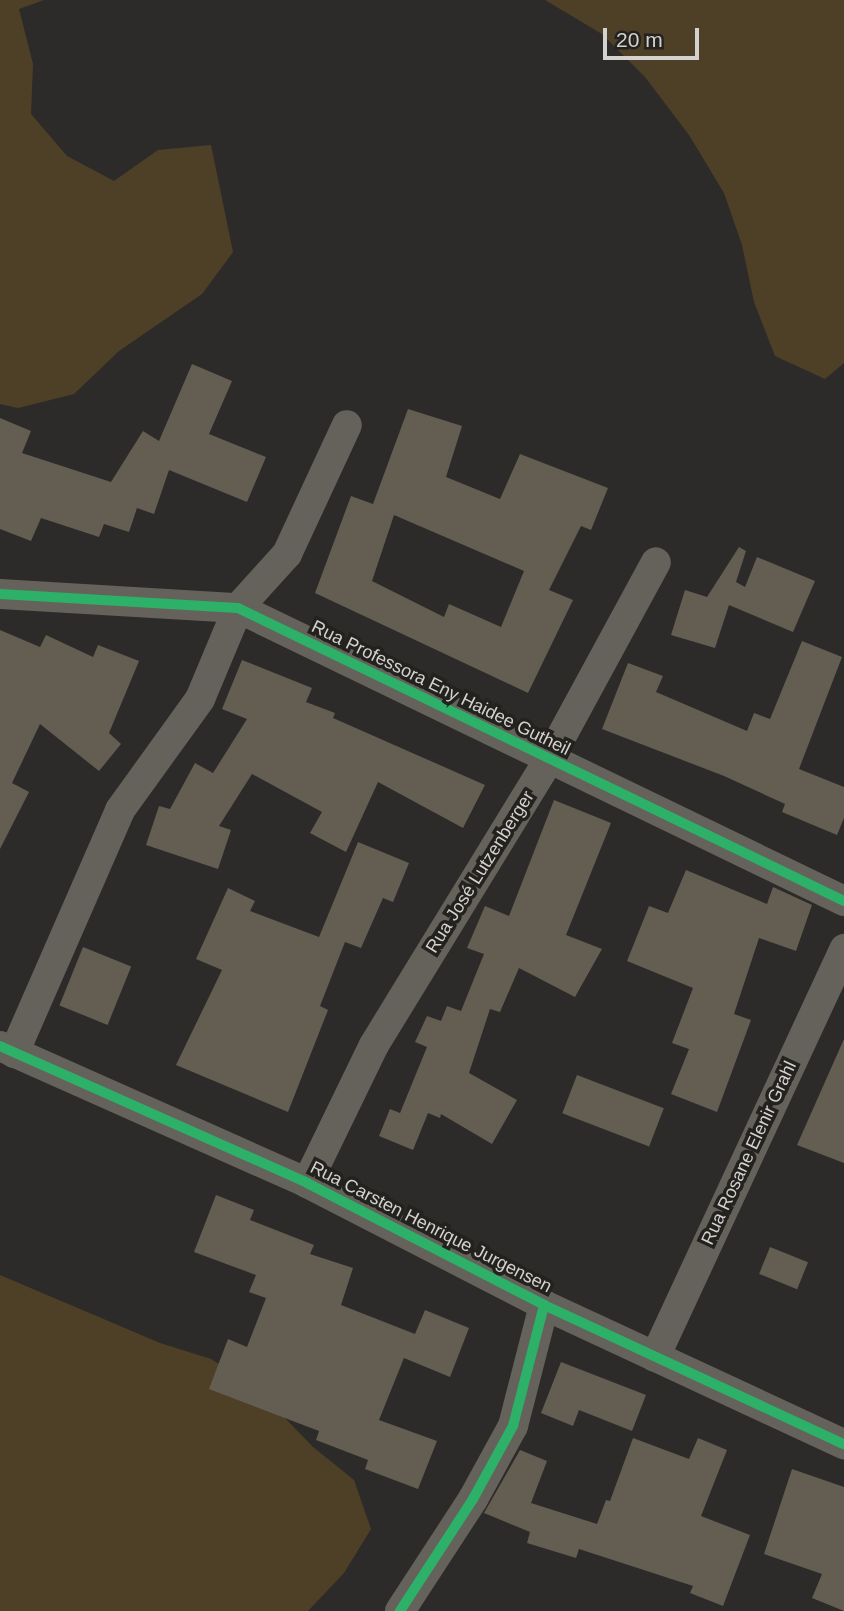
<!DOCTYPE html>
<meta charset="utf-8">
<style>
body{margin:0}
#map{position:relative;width:844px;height:1611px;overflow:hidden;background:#2d2b29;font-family:Arial,sans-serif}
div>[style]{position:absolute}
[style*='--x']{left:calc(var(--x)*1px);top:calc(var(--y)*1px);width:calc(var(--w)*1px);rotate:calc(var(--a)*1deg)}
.green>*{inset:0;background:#4e4027}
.building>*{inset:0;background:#635d52;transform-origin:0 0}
.street>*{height:30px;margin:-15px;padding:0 15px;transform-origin:15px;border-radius:15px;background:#65625b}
.cycleway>*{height:10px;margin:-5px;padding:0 5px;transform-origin:5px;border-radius:5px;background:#2db169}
span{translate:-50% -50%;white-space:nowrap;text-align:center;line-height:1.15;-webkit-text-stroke:7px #24221f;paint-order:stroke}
.street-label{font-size:18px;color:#d3d2cf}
.scale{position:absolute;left:603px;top:28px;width:96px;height:32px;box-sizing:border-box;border:4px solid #d3d2cf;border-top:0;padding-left:9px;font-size:21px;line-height:24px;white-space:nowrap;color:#d3d2cf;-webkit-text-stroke:5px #24221f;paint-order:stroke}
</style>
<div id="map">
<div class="green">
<i style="clip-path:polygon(0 0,44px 0,19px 9px,33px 64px,31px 114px,67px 156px,114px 181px,158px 150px,211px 145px,233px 252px,202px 294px,119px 351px,74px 394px,18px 408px,0 404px)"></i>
<i style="clip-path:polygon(545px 0,844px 0,844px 363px,825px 379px,775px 356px,754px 302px,742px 245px,724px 193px,689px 135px,645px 77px,602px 34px)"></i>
<i style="clip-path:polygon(0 1275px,160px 1343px,211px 1359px,253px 1385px,313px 1447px,354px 1480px,371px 1529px,344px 1573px,308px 1611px,0 1611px)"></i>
</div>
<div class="building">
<i style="clip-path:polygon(192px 364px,232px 381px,209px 434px,266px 457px,247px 502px,169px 470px,154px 514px,137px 508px,129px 532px,104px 524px,99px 537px,41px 518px,31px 541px,0 529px,0 418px,31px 431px,22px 453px,111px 482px,143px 431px,159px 441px)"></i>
<i style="clip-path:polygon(evenodd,408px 409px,462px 426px,446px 477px,500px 499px,520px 454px,608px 488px,591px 530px,581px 526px,549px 590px,573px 600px,528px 693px,315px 593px,351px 496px,373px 504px,408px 409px,394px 515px,524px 571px,501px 627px,449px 604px,444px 617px,372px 581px,394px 515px)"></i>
<i style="clip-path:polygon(739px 547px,746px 551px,736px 582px,745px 587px,757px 557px,815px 581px,793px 632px,729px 605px,715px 648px,671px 635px,685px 590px,707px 597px)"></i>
<i style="clip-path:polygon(0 630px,40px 647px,46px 635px,93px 657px,98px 645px,139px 661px,109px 733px,121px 744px,99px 771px,40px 724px,12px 783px,29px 792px,0 849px)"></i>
<i style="clip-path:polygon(802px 641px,842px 657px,799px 769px,844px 787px,844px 818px,837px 835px,782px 812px,785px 804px,724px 776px,602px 729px,628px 663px,663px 676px,656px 692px,747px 731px,754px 713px,770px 719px)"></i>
<i style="clip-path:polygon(242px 660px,312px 688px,306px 702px,335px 713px,333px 718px,485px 785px,463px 828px,378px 782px,346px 852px,310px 833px,322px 812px,252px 774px,219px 826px,231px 830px,218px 869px,146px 845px,159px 806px,170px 809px,195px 763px,213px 773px,247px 719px,222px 709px)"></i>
<i style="clip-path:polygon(554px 800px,611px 823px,566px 935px,602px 949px,575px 997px,519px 968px,500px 1012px,490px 1009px,469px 1073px,517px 1100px,492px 1144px,441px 1114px,440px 1118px,428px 1113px,413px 1150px,379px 1136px,390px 1109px,400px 1113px,427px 1047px,415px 1042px,427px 1016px,441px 1021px,447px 1006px,461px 1011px,484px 954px,467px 948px,485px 906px,509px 916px)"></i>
<i style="clip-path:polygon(358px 842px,409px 863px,393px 902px,383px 898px,361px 948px,345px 942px,320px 1006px,328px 1010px,288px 1112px,176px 1065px,222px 970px,196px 959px,228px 888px,255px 901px,250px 911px,319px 937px)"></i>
<i style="clip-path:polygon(686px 870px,767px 904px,773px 887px,812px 905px,796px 951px,759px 938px,734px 1014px,751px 1020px,717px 1112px,671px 1094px,689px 1049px,672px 1043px,693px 988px,627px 961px,649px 906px,668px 913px)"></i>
<i style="left:83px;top:947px;width:52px;height:63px;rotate:22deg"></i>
<i style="clip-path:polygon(844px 1039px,844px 1163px,797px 1145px)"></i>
<i style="left:577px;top:1075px;width:93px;height:41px;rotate:21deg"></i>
<i style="clip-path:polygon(216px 1195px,254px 1210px,250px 1220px,314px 1245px,310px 1254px,353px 1268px,341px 1305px,415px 1334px,425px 1310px,469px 1328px,450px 1377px,404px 1358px,379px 1420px,437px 1441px,418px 1489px,365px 1469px,368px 1460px,316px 1440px,319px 1431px,209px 1389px,228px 1339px,247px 1347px,266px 1298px,249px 1292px,256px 1275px,194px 1252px)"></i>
<i style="left:770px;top:1247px;width:41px;height:29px;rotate:22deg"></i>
<i style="clip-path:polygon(561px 1362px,646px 1395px,632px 1431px,579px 1410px,573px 1426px,541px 1413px)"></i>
<i style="clip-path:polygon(633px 1438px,689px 1459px,698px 1438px,727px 1450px,701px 1516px,750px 1535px,723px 1606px,690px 1593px,693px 1586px,579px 1549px,576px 1558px,527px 1543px,530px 1532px,484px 1513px,520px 1450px,547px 1461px,531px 1503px,597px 1524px,606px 1500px,610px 1501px)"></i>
<i style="clip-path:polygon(792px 1469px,844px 1487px,844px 1611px,812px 1598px,822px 1574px,764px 1554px)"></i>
</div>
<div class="street">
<i style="--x:0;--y:594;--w:238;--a:3.4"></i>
<i style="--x:238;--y:608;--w:673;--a:25.8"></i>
<i style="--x:0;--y:1046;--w:336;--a:24"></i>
<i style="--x:307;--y:1183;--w:267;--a:27.2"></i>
<i style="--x:544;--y:1305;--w:331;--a:24.9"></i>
<i style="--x:14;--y:1053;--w:265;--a:-66.4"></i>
<i style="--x:120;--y:810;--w:137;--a:-54.2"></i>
<i style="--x:200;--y:699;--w:99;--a:-67.3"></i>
<i style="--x:238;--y:608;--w:73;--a:-47.8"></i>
<i style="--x:287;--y:554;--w:142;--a:-65.1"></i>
<i style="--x:307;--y:1183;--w:153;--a:-64.1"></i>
<i style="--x:374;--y:1045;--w:333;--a:-58.5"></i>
<i style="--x:548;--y:761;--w:226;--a:-61.5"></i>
<i style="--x:655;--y:1357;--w:450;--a:-65.1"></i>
<i style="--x:400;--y:1611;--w:134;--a:-56.9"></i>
<i style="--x:473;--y:1499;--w:83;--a:-61.3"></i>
<i style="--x:513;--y:1426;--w:125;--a:-75.6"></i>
</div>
<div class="cycleway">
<i style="--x:0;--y:594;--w:238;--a:3.4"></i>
<i style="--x:238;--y:608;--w:673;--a:25.8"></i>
<i style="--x:0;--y:1046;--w:336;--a:24"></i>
<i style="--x:307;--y:1183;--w:267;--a:27.2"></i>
<i style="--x:544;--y:1305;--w:331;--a:24.9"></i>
<i style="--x:400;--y:1611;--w:134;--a:-56.9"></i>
<i style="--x:473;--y:1499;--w:83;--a:-61.3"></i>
<i style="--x:513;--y:1426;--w:125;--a:-75.6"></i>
</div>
<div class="street-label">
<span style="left:441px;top:688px;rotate:26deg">Rua Professora Eny Haidee Gutheil</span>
<span style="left:480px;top:872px;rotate:-58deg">Rua José Lutzenberger</span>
<span style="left:749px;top:1153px;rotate:-65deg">Rua Rosane Elenir Grahl</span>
<span style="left:431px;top:1227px;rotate:27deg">Rua Carsten Henrique Jurgensen</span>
</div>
<div class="scale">20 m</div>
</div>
